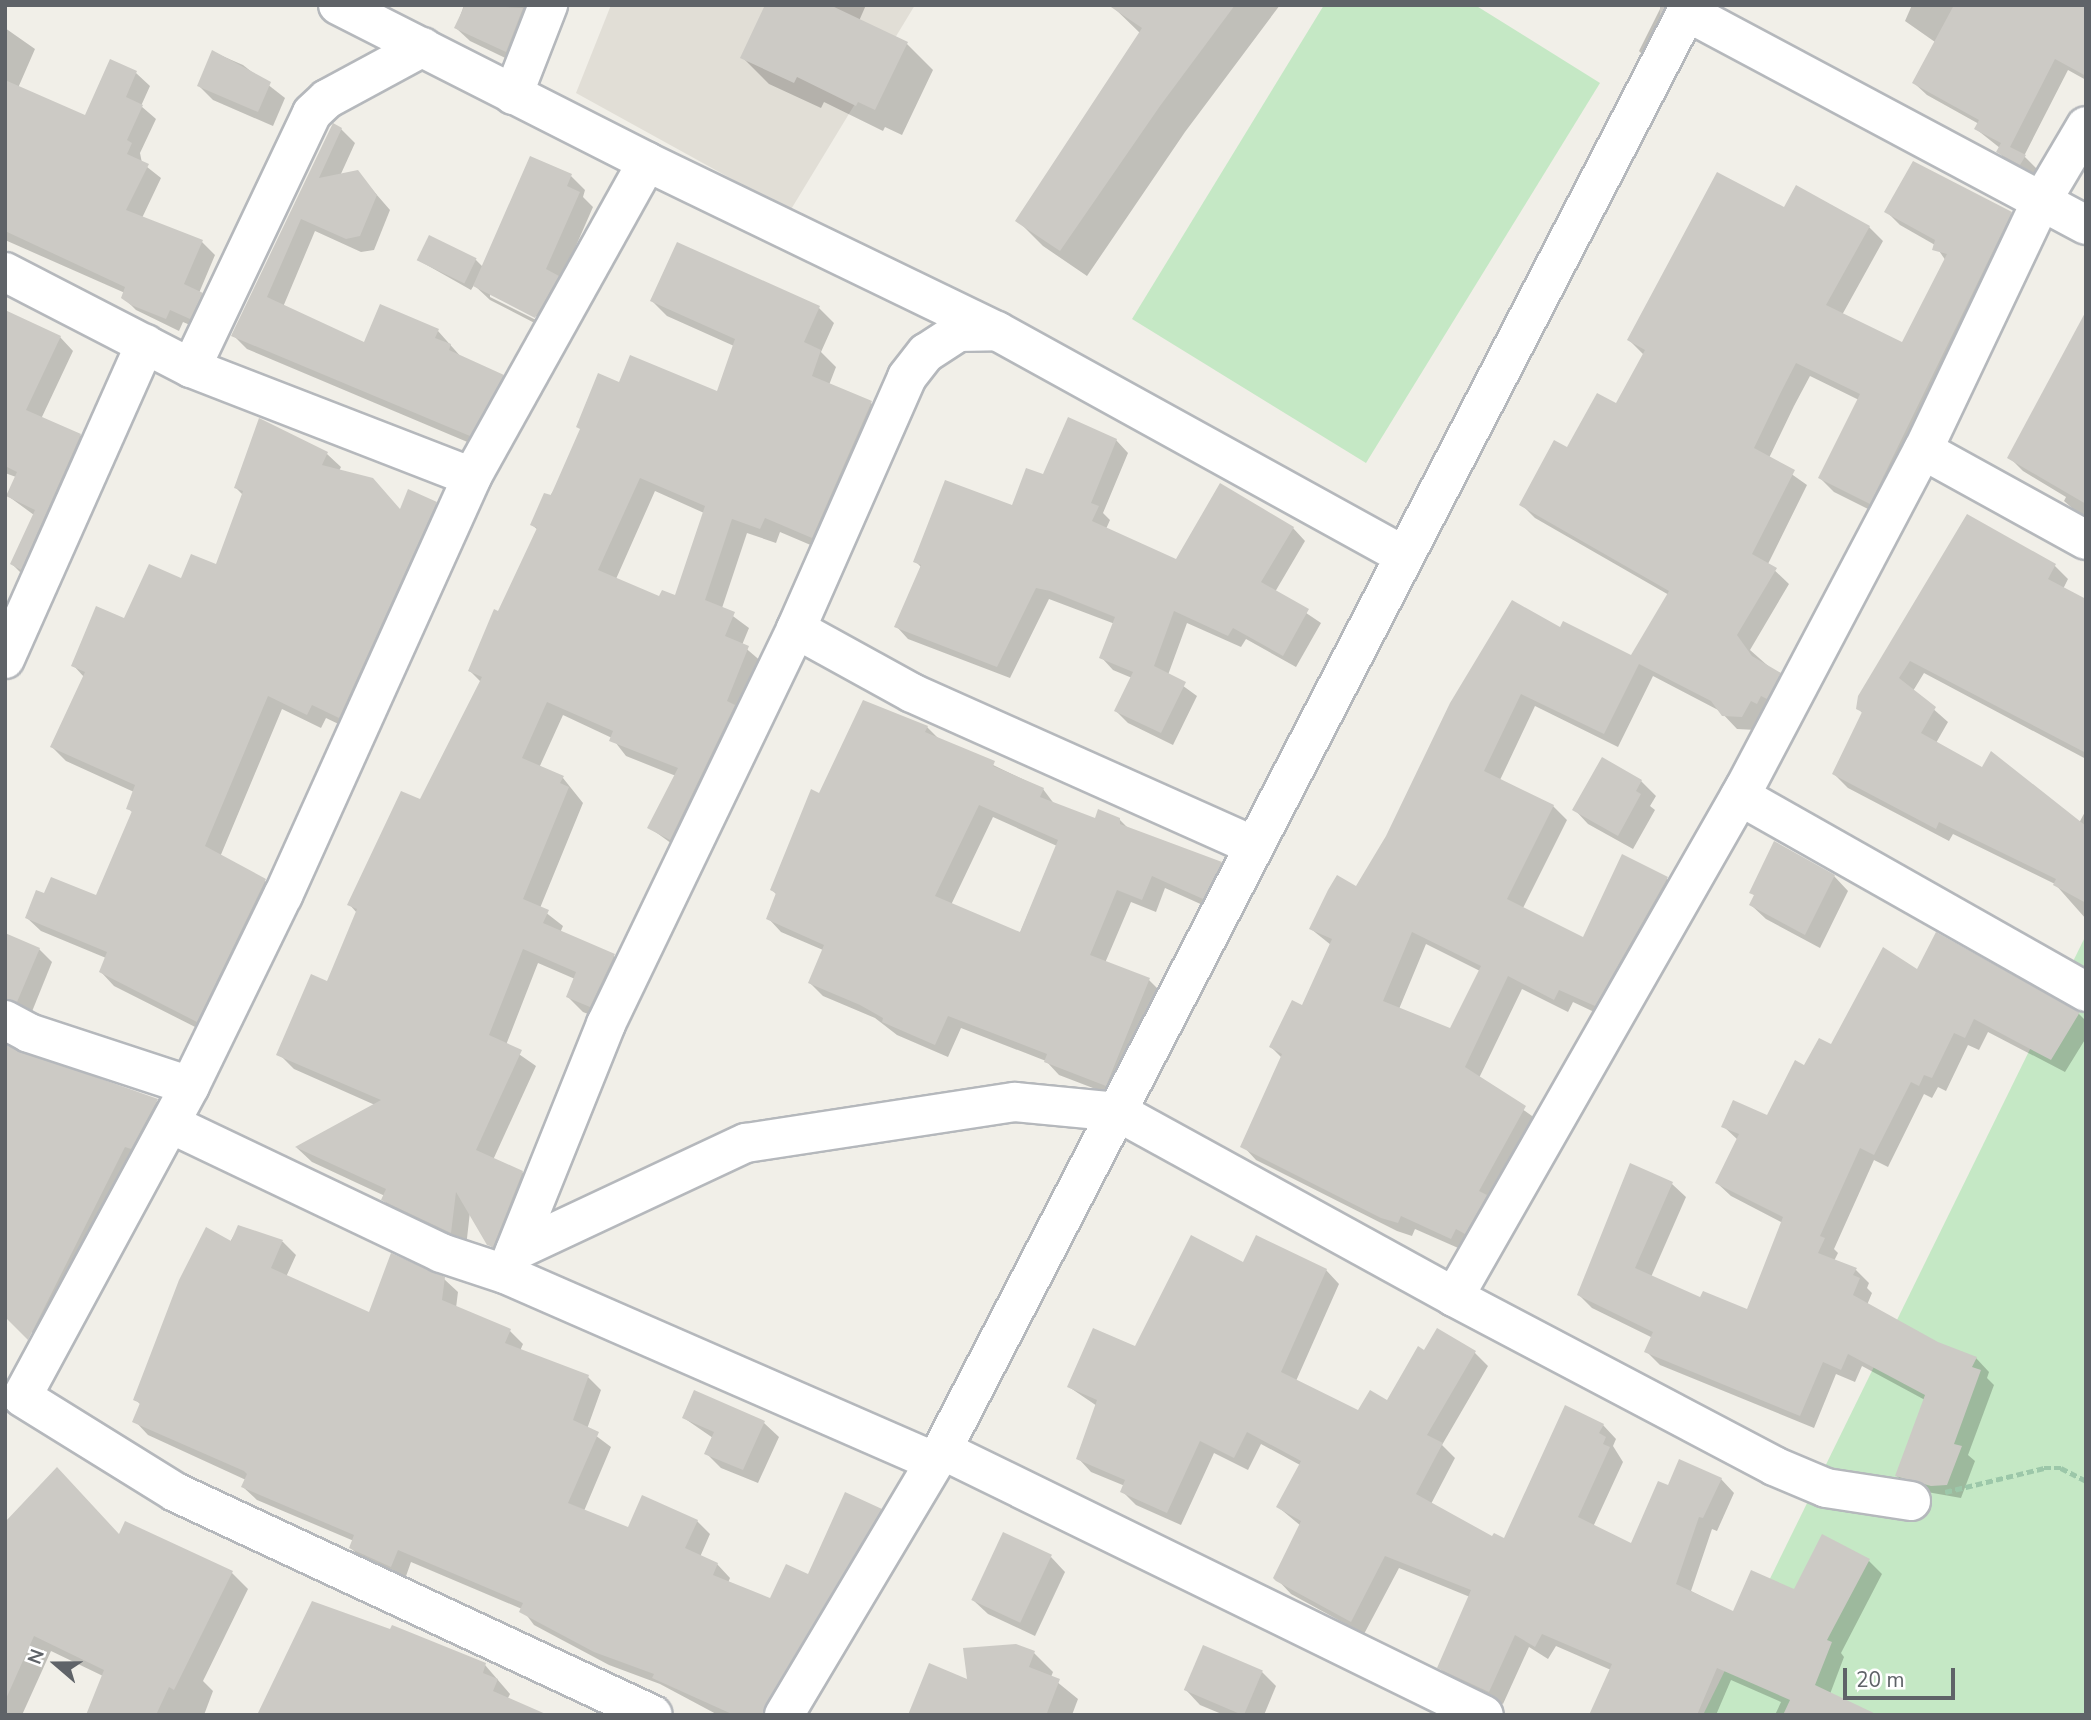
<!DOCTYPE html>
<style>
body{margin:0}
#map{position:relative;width:2091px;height:1720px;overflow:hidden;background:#f1efe8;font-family:"Nunito Sans",sans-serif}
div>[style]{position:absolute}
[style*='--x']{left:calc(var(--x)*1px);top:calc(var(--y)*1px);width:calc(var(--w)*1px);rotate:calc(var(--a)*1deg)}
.education>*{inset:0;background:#e1ded6}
.green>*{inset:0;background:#c5e8c5}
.shadow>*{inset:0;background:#0003}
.building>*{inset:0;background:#cccac5;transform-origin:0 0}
.path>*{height:4.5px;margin-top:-2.25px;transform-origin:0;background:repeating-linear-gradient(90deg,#9cc7a9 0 7px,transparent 0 10.5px)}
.roads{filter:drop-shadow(2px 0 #b5b8bc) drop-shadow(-2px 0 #b5b8bc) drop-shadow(0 2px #b5b8bc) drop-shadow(0 -2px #b5b8bc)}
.minor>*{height:38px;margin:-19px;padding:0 19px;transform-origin:19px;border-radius:19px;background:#fff}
span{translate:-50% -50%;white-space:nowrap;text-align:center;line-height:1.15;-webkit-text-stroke:6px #fff;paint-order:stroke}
.frame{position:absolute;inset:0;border:7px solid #5f6368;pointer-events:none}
.north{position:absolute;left:21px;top:1629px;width:70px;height:70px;-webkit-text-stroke:5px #fff;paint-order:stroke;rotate:290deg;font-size:19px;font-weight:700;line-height:28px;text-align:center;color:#5f6368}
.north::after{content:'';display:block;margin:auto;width:24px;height:32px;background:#5f6368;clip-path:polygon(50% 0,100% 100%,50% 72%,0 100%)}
.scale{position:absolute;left:1843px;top:1668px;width:112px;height:32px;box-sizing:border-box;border:4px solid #5f6368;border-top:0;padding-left:9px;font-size:21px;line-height:24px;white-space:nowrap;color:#5f6368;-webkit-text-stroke:5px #fff;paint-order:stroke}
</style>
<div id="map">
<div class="education">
<i style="clip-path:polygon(611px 5px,915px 5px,790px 211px,576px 93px)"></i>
</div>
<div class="green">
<i style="clip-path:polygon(1324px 5px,1475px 5px,1600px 83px,1366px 463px,1132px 319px)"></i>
<i style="clip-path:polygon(2086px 935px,2086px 1715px,1703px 1715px)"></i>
</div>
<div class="shadow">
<i style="clip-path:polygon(464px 5px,547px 5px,520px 65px,470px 41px,456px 28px)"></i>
<i style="clip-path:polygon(767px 5px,866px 5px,859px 21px,907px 44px,933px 70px,902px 135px,885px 127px,883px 131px,824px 102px,821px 108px,769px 84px,743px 58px)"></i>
<i style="clip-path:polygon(1111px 5px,1280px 5px,1185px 132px,1087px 276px,1043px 246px,1017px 220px,1141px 34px)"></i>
<i style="clip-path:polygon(1662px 5px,1681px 5px,1653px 66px,1639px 51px)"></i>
<i style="clip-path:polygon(1912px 5px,2086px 5px,2086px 80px,2068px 70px,2024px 156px,2037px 169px,2033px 177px,2011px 164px,1998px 152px,2000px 148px,1976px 129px,1979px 124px,1927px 95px,1914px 83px,1935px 42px,1905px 21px)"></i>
<i style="clip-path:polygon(5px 28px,35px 49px,18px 88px,86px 117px,111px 61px,136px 73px,150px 86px,141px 106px,156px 119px,140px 153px,142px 163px,161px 178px,142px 218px,202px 242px,215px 255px,199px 293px,215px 307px,204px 331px,183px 322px,179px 331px,136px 310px,123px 297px,125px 293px,5px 240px)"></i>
<i style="clip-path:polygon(213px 52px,243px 65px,285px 98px,273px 126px,213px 100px,199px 86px)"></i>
<i style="clip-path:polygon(341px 129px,355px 143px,340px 176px,357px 172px,390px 210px,374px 250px,361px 252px,315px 231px,283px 307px,365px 345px,438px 331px,462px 358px,503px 376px,517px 390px,484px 449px,247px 349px,233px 335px)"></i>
<i style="clip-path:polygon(evenodd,571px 176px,585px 190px,583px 197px,593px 207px,561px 280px,550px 331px,490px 300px,474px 285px,471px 290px,418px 260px,476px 260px,483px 267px,571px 176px,490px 293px,544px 320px,542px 323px,490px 297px,490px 293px)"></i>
<i style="clip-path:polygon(evenodd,1785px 209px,1869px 227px,1883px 241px,1842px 315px,1903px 344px,1946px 261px,1935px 245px,1900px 225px,1886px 211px,2011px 213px,2025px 227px,1884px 517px,1834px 492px,1820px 478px,1859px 400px,1810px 376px,1794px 406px,1769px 458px,1807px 485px,1768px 564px,1789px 584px,1750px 650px,1793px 688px,1756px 730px,1737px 729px,1720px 711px,1653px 676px,1618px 747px,1535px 706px,1500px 780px,1553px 806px,1567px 820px,1523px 908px,1584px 939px,1623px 857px,1667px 879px,1681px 893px,1609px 1019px,1573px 1002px,1568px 1012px,1522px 989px,1479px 1078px,1539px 1121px,1465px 1251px,1415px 1229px,1412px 1236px,1397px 1231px,1256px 1160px,1243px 1146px,1282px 1058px,1271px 1047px,1303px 1007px,1331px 945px,1311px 929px,1357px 888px,1561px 629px,1632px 657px,1669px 595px,1535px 518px,1521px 504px,1568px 450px,1616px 405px,1644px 355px,1629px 340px,1785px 209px,1426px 944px,1480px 971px,1451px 1030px,1399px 1009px,1426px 944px)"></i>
<i style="clip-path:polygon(evenodd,652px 301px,819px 308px,834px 323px,821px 352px,836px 367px,829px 385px,871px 403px,886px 418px,827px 552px,780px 532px,776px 543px,747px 533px,722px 608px,749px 628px,742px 645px,763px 663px,686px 854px,650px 828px,676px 776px,626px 756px,612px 738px,563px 715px,539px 768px,563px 778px,583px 803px,540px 908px,563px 926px,560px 933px,614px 956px,629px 971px,605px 1021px,583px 1012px,568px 997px,575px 979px,538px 963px,506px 1045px,536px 1066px,493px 1160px,522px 1172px,538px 1187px,504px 1260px,489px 1244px,470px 1212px,466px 1247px,398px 1215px,383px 1200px,385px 1196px,312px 1162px,297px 1148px,375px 1105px,294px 1069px,279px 1054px,328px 983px,357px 913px,349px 904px,420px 801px,481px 682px,470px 671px,538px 530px,532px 525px,620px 384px,718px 394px,734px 346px,667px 316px,652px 301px,655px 491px,704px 513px,676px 597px,660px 598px,616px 579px,655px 491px)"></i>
<i style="clip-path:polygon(5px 312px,60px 337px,73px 351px,41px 419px,80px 435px,94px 449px,25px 577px,12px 564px,34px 515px,8px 496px,16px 477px,5px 473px)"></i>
<i style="clip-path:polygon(2086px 335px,2086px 520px,2064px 501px,2066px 497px,2023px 471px,2009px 457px)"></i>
<i style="clip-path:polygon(260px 420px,327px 454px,341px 467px,339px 471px,401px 510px,436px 504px,449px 517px,353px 731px,326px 718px,321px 728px,282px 709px,220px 857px,265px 881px,279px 895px,211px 1035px,114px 986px,101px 972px,106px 958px,41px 931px,27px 918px,45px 895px,96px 897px,133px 813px,128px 808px,134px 792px,66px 761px,52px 747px,84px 677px,73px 665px,125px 620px,182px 581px,217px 566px,243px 495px,236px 488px)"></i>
<i style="clip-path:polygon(1116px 440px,1128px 453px,1103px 513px,1110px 520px,1106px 529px,1177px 561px,1293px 528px,1305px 541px,1275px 592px,1321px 623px,1296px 667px,1246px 639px,1241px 647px,1187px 623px,1168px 675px,1197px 696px,1173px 745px,1128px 723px,1116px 711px,1132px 678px,1113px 670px,1101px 657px,1115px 624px,1049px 599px,1010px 678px,908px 639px,896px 626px,921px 567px,915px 561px,1013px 507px,1044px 476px)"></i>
<i style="clip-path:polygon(1968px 516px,2054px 565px,2068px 579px,2063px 589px,2086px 610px,2086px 759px,1924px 673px,1913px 691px,1948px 722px,1936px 743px,2079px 823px,2086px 810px,2086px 919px,2055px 884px,1953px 834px,1949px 841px,1848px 788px,1834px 774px,1863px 714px,1858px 708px)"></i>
<i style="clip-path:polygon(evenodd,927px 727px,939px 739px,1043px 789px,1055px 805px,1096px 820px,1119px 819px,1130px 830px,1221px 863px,1234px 877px,1216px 911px,1165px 888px,1156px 912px,1131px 902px,1105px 963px,1149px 980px,1162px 993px,1119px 1098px,1059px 1075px,1046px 1061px,961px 1028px,948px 1057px,897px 1035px,875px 1018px,823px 996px,810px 983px,823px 950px,781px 932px,768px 918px,777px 895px,772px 890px,819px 795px,927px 727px,993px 817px,1057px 846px,1019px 935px,951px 905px,993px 817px)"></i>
<i style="clip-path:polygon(1641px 781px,1656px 796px,1650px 806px,1655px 810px,1633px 849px,1588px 824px,1574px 809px)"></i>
<i style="clip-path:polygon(1834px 876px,1848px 891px,1820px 948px,1766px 919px,1751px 905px,1755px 896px,1751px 892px)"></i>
<i style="clip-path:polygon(5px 935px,39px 949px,52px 962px,31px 1014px,5px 1018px)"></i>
<i style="clip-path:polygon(1917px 971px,2079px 1014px,2086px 1021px,2086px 1038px,2065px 1072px,1988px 1032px,1979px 1050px,1968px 1045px,1946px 1091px,1938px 1087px,1932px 1098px,1924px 1094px,1888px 1167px,1874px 1160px,1834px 1249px,1838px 1253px,1834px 1261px,1856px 1270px,1869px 1283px,1867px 1288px,1872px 1293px,1867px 1305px,1937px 1344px,1976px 1358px,1989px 1372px,1987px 1378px,1994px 1385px,1968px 1455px,1975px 1461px,1961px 1498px,1910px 1489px,1897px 1476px,1925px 1400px,1862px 1366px,1855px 1382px,1836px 1374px,1814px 1428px,1660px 1365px,1646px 1351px,1653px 1338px,1592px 1308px,1579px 1295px,1631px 1165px,1672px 1184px,1686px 1197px,1651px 1277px,1701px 1300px,1748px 1311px,1783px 1223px,1731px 1196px,1717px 1183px,1738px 1140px,1723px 1126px,1768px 1117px,1805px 1067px)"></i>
<i style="clip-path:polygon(157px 1101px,170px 1114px,47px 1341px,28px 1330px,5px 1302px)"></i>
<i style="clip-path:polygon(239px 1227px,283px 1242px,296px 1255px,286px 1277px,370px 1315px,444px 1279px,458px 1292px,456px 1308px,510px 1331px,523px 1344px,520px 1351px,588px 1377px,601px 1390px,587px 1429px,611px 1447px,584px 1511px,629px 1529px,697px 1521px,710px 1534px,700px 1557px,717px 1564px,730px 1578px,728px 1583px,771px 1600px,809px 1576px,880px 1510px,894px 1523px,779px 1715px,718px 1715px,660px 1684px,609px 1665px,534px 1625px,522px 1609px,411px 1562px,405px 1579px,364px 1561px,351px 1548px,354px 1541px,257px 1500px,243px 1487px,246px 1480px,148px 1435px,135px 1421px,141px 1405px,135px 1399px)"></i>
<i style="clip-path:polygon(1244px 1264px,1326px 1270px,1339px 1284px,1296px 1381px,1359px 1412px,1388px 1403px,1425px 1352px,1475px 1353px,1488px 1366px,1442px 1445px,1455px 1458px,1431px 1504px,1493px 1539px,1504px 1540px,1603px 1425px,1616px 1439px,1613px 1446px,1623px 1462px,1593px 1527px,1632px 1545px,1669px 1487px,1721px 1479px,1734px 1493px,1717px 1531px,1712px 1529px,1691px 1591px,1734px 1613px,1869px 1561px,1882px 1574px,1841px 1653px,1844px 1657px,1830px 1694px,1858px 1715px,1775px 1715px,1781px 1702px,1731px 1680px,1716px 1715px,1591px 1715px,1611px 1670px,1556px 1646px,1548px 1659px,1529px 1647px,1503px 1704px,1452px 1681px,1439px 1667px,1470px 1597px,1399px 1568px,1364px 1634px,1291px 1594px,1275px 1577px,1301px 1526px,1278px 1507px,1300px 1465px,1261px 1444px,1248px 1470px,1214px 1453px,1181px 1525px,1136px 1505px,1122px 1491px,1125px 1486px,1091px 1472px,1078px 1458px,1097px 1406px,1069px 1387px,1136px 1348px)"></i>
<i style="clip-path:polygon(684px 1418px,764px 1423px,779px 1437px,758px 1483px,721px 1468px,706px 1453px,713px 1438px)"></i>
<i style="clip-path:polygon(5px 1523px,120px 1536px,232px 1573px,248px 1589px,203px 1681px,213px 1691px,204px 1715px,88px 1715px,103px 1676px,51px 1651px,22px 1715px,5px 1715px)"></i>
<i style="clip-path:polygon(1051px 1557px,1065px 1572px,1035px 1636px,988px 1614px,973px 1600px)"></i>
<i style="clip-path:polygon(1034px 1653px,1053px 1672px,1051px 1677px,1078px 1699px,1072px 1715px,910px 1715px)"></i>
<i style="clip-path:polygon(485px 1665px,510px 1694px,507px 1700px,259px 1715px)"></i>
<i style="clip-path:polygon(1262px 1672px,1276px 1686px,1264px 1715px,1224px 1715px,1200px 1705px,1186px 1690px)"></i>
</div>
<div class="building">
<i style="clip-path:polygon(465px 5px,523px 8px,506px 52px,454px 28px)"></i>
<i style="clip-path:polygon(765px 5px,830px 5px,908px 42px,875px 110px,858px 102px,856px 106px,797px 77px,794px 83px,740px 58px)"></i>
<i style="clip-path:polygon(1108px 5px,1235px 5px,1160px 106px,1060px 251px,1015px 221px,1142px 28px)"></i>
<i style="left:1660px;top:5px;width:5px;height:53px"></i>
<i style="clip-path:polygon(1954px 5px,2086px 5px,2086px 76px,2055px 59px,2010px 147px,2026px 155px,2020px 165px,1996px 152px,2001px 143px,1974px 129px,1979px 120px,1912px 83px)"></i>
<i style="clip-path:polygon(212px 50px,271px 82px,258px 112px,197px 86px)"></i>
<i style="clip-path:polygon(110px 59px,137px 71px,126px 97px,143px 105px,127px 140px,132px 143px,127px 154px,149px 164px,126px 210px,203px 240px,184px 284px,203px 293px,190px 319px,170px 310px,166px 319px,131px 305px,121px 298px,125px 287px,5px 231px,5px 80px,85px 115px)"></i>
<i style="clip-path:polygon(333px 123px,342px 128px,319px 178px,358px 170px,377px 195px,360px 236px,346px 239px,301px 219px,267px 297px,364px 342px,380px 304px,439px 329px,435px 338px,451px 344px,449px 350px,504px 375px,470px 436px,231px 336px)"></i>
<i style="clip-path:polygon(530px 156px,572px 174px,567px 186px,580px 192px,546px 269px,559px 276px,535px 318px,473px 286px)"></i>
<i style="clip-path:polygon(evenodd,1913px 161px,2012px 212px,1870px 504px,1818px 478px,1860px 394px,1796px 363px,1781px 392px,1754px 448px,1795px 470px,1752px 554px,1777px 568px,1737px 635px,1752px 656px,1781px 673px,1767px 699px,1761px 696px,1757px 704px,1751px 701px,1742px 717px,1722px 716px,1711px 701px,1639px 664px,1604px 734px,1521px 694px,1484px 771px,1554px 805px,1507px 899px,1583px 937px,1622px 854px,1668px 877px,1595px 1006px,1559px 990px,1554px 1000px,1508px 976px,1465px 1067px,1526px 1106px,1479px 1191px,1487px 1195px,1465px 1234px,1456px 1229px,1451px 1239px,1401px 1216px,1398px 1223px,1381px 1218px,1240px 1147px,1282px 1054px,1269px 1047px,1292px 1000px,1302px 1005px,1332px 939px,1309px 929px,1328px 890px,1337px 875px,1356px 886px,1386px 836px,1450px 703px,1512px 600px,1560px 627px,1563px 621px,1631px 655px,1669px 591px,1519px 505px,1554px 440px,1567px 447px,1597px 393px,1616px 403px,1645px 350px,1627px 340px,1717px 172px,1784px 207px,1796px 185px,1870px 226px,1826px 305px,1902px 342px,1947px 254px,1932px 250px,1935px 240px,1884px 212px,1913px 161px,1412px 932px,1481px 966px,1450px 1028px,1383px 1001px,1412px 932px)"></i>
<i style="left:429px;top:235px;width:53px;height:28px;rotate:26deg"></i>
<i style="clip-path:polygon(evenodd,677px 242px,820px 306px,804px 342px,821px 350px,812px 376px,872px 401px,812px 538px,765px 518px,760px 529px,732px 519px,705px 600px,735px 612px,725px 636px,749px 646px,727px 701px,735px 705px,670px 840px,647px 828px,678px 768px,609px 741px,613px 731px,547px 702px,522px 758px,564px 776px,560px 783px,569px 787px,523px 899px,549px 910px,543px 923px,615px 954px,590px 1007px,566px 997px,576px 972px,523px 949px,489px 1035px,522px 1050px,476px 1150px,523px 1171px,493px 1247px,487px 1245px,456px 1192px,451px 1233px,381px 1200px,386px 1189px,295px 1147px,381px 1100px,276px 1055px,311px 974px,327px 981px,357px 909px,347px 905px,401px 791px,420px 799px,482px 677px,468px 671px,494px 609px,498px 611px,537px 528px,530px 525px,544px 493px,551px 495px,580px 429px,576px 427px,598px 373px,619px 382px,630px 355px,717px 391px,735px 339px,650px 301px,677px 242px,640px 478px,705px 506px,675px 595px,662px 590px,659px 596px,598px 570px,640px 478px)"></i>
<i style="clip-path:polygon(5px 310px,61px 336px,26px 410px,81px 434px,21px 570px,10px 564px,35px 510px,6px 496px,17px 472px,5px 466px)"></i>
<i style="clip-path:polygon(2086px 311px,2086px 504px,2007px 458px)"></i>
<i style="clip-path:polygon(1068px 417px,1117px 439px,1091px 503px,1099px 506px,1092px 521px,1176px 559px,1220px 483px,1294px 527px,1261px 582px,1309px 609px,1283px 656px,1233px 628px,1228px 636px,1174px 611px,1154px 666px,1186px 682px,1161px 733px,1114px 711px,1133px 672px,1099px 658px,1115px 617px,1050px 591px,1036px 588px,997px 667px,894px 627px,921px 565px,913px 562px,945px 480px,1012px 505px,1026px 468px,1043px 474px)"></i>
<i style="clip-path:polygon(259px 418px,328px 452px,322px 465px,373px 478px,400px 509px,408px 489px,437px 502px,339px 718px,312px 705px,307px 715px,268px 696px,205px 846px,266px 879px,197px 1022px,99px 972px,107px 952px,25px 918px,36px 890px,44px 893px,51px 877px,96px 895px,132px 811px,126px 809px,135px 785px,50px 747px,85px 672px,71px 666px,96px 606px,124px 618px,149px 564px,181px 578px,191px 554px,216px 564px,243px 491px,234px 488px)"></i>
<i style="clip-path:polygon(1967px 514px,2056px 564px,2048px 579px,2086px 599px,2086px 753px,1910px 661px,1899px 678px,1936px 707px,1921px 733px,1982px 767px,1991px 751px,2086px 826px,2086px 903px,2053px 885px,2056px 879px,1939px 822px,1936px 829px,1832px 774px,1862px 712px,1856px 709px,1858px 696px)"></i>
<i style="clip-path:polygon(evenodd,863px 700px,928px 726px,925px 732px,995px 761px,993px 766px,1044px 788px,1040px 797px,1095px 818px,1098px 809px,1120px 818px,1120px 824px,1222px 862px,1203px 899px,1152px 876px,1142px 900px,1117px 890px,1090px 955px,1150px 978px,1106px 1086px,1044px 1062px,1047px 1054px,948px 1016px,935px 1045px,882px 1022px,883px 1018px,860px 1005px,808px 983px,824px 945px,766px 919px,776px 893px,770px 890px,811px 789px,819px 793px,863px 700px,979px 805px,1058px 840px,1020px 932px,935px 896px,979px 805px)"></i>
<i style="clip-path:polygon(1602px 757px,1642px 780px,1636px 791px,1641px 794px,1618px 836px,1572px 810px)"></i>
<i style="clip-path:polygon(1774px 841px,1835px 875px,1805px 935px,1749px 905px,1754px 895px,1749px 893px)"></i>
<i style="clip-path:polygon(1936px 932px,2080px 1012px,2051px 1060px,1974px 1019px,1965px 1038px,1954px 1033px,1932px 1078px,1924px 1075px,1919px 1086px,1911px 1082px,1874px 1155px,1860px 1148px,1820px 1236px,1825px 1238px,1818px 1253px,1857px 1268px,1853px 1275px,1860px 1278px,1853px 1295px,1938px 1342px,1977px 1357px,1972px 1367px,1981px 1370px,1954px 1444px,1962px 1446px,1947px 1485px,1931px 1486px,1895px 1476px,1925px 1395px,1848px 1354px,1841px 1370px,1823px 1362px,1800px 1416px,1644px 1352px,1653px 1332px,1577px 1295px,1630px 1163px,1673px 1182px,1635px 1268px,1700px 1297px,1703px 1291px,1747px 1309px,1783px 1217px,1715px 1183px,1739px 1134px,1721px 1127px,1733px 1100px,1767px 1115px,1795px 1060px,1804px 1065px,1819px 1038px,1831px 1044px,1883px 947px,1917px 969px)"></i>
<i style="clip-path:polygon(5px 933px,40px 948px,17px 1002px,5px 998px)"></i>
<i style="clip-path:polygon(5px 1045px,158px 1099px,131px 1149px,125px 1147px,28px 1340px,5px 1317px)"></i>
<i style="clip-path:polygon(238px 1225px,283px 1240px,271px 1268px,369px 1312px,391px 1253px,445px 1277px,442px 1300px,511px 1329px,505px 1343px,589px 1375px,573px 1420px,599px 1432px,568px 1503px,628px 1527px,642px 1495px,698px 1520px,685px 1548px,718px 1563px,713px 1575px,770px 1598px,786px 1564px,808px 1574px,845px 1492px,882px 1509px,762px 1715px,734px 1715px,652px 1678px,654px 1674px,594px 1652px,519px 1612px,523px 1603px,398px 1550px,391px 1567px,349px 1548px,354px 1535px,241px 1487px,247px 1474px,244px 1471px,132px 1422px,140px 1403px,133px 1400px,179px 1280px,206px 1227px,231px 1241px)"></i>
<i style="clip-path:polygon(1191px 1235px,1243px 1262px,1256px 1235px,1327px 1269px,1281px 1372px,1358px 1410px,1370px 1390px,1387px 1400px,1418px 1346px,1424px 1350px,1437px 1328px,1476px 1351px,1427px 1435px,1443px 1443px,1416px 1494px,1492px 1536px,1494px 1533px,1504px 1538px,1565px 1405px,1604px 1424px,1599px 1433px,1606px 1437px,1603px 1444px,1610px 1447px,1578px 1517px,1631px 1543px,1658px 1481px,1668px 1485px,1679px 1459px,1722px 1478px,1703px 1518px,1699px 1517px,1676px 1584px,1733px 1611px,1751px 1570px,1794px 1589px,1822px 1534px,1870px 1559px,1827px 1640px,1832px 1642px,1815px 1685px,1878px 1715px,1783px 1715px,1790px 1700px,1717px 1668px,1697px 1715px,1589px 1715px,1612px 1664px,1542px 1634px,1535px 1647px,1515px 1635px,1489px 1692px,1437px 1668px,1471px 1590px,1385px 1556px,1351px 1622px,1276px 1581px,1273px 1578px,1301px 1521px,1276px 1507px,1301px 1461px,1247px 1432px,1234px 1458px,1200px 1441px,1167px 1513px,1120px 1492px,1125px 1480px,1076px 1459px,1097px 1400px,1067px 1387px,1093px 1328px,1135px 1346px)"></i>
<i style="clip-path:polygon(694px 1390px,765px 1421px,743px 1470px,704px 1454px,714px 1432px,682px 1418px)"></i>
<i style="clip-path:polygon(57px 1467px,119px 1534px,125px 1521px,233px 1571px,174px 1690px,169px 1687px,156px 1715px,86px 1715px,104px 1670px,34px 1636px,5px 1701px,5px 1522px)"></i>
<i style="left:1003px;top:1532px;width:54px;height:75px;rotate:25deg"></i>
<i style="clip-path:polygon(312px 1601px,390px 1629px,392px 1625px,486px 1663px,483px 1673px,498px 1679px,493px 1691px,548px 1715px,257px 1715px)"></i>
<i style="clip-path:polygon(1016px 1644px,1035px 1651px,1029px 1667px,1060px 1679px,1047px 1713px,1051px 1715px,908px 1715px,929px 1663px,967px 1679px,963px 1648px)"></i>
<i style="left:1203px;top:1645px;width:65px;height:49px;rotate:23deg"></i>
</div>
<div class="path">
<i style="--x:1945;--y:1492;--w:102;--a:-13.6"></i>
<i style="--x:2044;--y:1468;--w:17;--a:0"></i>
<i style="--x:2061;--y:1468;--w:28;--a:27"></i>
</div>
<div class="roads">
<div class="minor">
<i style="--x:338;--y:5;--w:347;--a:26.9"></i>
<i style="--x:647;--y:162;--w:389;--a:25.8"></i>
<i style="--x:997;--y:331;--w:464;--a:28.9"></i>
<i style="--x:1687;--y:12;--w:452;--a:28.1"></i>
<i style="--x:513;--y:95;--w:97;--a:-68.7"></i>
<i style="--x:647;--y:162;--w:360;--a:119.1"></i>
<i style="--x:472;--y:477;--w:459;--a:114.3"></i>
<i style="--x:283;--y:895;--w:212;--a:116"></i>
<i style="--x:190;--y:1086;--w:353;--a:118.4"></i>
<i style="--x:22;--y:1397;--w:180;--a:31.8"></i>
<i style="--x:175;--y:1492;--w:527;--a:25.01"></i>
<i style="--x:5;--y:272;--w:209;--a:27.3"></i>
<i style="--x:191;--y:368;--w:301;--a:21.2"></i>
<i style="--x:191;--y:368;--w:282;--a:-64.6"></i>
<i style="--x:312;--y:113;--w:21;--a:-43"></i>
<i style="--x:327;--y:99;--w:109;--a:-28.4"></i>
<i style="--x:1923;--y:450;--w:186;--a:28.9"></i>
<i style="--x:796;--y:629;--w:132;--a:28.9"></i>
<i style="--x:912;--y:693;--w:372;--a:24.1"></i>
<i style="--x:5;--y:659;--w:345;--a:-66"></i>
<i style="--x:1740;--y:796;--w:398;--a:29.5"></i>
<i style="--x:5;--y:1020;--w:27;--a:28"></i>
<i style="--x:29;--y:1033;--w:169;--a:18.2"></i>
<i style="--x:171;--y:1124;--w:299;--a:25.5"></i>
<i style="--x:441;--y:1253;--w:67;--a:18.2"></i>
<i style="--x:505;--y:1274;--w:468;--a:23.6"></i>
<i style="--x:515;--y:1251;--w:255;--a:-25.1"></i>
<i style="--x:746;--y:1143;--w:272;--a:-8.7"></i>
<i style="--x:1015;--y:1102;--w:103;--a:5.5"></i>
<i style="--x:1118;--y:1112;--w:384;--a:28.8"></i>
<i style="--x:1454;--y:1297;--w:362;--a:27.8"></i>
<i style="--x:1774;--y:1466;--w:56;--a:22.9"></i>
<i style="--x:1826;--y:1488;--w:86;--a:8.7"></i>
<i style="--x:510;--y:1263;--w:258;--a:-68.1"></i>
<i style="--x:606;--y:1024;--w:438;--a:-64.3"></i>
<i style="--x:796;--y:629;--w:275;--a:-66.2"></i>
<i style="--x:907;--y:377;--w:31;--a:-52"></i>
<i style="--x:926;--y:353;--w:38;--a:-33"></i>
<i style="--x:958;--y:332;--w:39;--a:-1"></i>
<i style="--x:1454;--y:1297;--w:587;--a:-60.29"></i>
<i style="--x:1745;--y:787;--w:381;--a:-62.2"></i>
<i style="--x:1923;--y:450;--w:275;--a:-64.6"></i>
<i style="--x:2041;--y:202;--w:88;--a:-59.4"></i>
<i style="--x:942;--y:1450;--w:603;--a:26.06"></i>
<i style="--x:784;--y:1715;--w:309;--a:-59.2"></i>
<i style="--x:942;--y:1450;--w:1627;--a:-62.63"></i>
</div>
</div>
<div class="frame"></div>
<div class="north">N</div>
<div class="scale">20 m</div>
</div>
